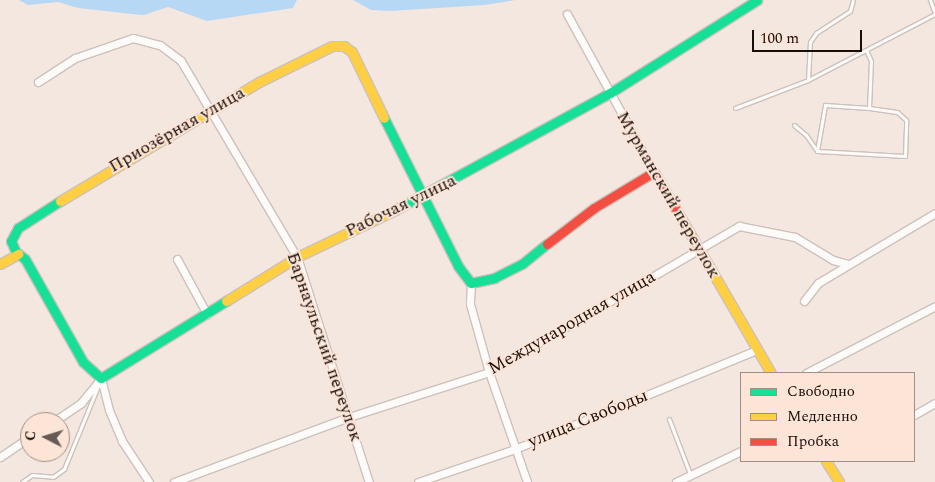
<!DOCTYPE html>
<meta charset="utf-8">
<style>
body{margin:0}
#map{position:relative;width:935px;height:482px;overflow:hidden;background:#f4e7df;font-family:Spectral,serif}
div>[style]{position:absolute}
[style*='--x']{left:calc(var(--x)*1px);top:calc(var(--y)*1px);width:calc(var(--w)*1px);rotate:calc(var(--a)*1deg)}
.water>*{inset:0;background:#b7d8f5}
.roads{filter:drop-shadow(1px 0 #ccc1bb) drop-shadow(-1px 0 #ccc1bb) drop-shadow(0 1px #ccc1bb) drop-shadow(0 -1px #ccc1bb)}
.lane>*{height:3px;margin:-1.5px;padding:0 1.5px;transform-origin:1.5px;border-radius:1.5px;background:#fdfbfa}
.street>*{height:7px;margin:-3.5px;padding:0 3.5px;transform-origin:3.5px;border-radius:3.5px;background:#fdfbfa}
.fast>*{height:9px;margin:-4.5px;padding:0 4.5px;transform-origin:4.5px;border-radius:4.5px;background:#16e098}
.slow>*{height:9px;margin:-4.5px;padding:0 4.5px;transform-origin:4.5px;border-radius:4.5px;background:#ffcf43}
.jam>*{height:9px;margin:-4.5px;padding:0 4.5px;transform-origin:4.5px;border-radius:4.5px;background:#f24e42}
span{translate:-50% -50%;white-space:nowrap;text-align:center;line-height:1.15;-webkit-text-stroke:4px #fce4d7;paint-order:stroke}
.street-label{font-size:18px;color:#180e09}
.legend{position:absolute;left:740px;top:372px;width:175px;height:90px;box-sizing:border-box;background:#fce4d7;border:1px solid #a18e85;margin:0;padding:6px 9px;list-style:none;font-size:15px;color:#180e09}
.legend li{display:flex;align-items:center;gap:10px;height:25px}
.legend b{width:25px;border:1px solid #a18e85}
.north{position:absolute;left:20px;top:412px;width:50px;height:50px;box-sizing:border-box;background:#fce4d7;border:1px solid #a18e85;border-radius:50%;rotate:275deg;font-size:14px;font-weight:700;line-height:20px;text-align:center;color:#180e09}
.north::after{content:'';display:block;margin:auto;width:18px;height:22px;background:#655a54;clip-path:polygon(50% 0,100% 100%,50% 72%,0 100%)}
.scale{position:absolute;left:752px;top:30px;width:110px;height:22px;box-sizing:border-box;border:2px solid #180e09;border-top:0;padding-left:6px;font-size:15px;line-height:18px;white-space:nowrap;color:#180e09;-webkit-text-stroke:4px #fce4d7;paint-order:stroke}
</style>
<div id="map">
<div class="water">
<i style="clip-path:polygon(19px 0,297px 0,293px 8px,207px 21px,168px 7px,144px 15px,132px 14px,78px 8px,58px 2px,28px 5px)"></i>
<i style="clip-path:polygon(353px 0,516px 0,485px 5px,390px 11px,371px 10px)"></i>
</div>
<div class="roads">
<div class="lane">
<i style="--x:930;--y:0;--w:14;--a:69"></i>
<i style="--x:808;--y:80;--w:38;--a:-87"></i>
<i style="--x:810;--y:42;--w:11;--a:-56"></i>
<i style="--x:816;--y:33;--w:40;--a:-32.9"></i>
<i style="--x:850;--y:11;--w:11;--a:-75"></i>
<i style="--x:735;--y:108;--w:78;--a:-21"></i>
<i style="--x:808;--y:80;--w:143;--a:-27.5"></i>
<i style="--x:794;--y:125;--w:16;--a:40"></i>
<i style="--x:806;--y:135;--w:19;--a:55"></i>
<i style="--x:817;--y:151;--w:88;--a:3.3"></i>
<i style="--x:905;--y:156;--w:36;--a:-88"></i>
<i style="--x:906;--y:120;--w:12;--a:-138"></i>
<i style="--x:897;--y:112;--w:28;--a:-172"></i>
<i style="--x:869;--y:108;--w:47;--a:-87.6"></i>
<i style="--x:871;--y:61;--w:12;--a:-114"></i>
<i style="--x:817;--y:151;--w:47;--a:-80.1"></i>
<i style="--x:825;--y:105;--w:44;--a:3.9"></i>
<i style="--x:669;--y:419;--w:59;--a:69.1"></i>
<i style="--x:22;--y:482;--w:12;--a:-35"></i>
<i style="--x:32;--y:475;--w:21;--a:5"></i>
<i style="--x:53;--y:477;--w:14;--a:-36"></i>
<i style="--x:64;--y:469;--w:90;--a:-67.7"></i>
</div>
<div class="street">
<i style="--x:567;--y:14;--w:180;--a:61.2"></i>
<i style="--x:38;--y:82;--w:44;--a:-33"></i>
<i style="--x:75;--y:58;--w:61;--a:-19"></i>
<i style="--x:133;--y:38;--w:28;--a:15"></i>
<i style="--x:160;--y:45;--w:26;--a:37"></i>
<i style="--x:181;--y:61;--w:228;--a:59.4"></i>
<i style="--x:297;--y:257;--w:236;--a:72.3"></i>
<i style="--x:177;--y:259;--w:63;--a:61.4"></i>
<i style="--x:471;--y:283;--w:21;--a:93"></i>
<i style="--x:470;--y:304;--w:71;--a:74.4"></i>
<i style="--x:489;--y:372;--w:116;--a:70.9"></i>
<i style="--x:804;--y:301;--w:23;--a:-52"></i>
<i style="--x:818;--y:283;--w:136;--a:-30.9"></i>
<i style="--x:806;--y:373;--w:145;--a:-27.4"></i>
<i style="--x:101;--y:378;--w:33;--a:76"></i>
<i style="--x:109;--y:410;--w:34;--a:67"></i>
<i style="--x:122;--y:441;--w:49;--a:56.6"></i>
<i style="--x:914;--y:415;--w:24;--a:-30"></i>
<i style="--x:53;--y:422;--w:34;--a:-34"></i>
<i style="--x:81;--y:403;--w:32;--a:-51"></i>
<i style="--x:0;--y:457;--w:36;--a:-34"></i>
<i style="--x:174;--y:482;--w:187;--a:-20.4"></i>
<i style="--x:349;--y:417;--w:147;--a:-17.8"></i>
<i style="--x:489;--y:372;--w:290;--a:-30.3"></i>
<i style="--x:739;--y:226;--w:57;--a:11.1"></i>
<i style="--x:795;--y:237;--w:44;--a:31.2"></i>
<i style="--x:833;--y:260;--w:16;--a:15"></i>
<i style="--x:418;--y:482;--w:102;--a:-18.8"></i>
<i style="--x:515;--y:449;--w:261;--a:-22.3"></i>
<i style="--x:676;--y:482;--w:72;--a:-25.5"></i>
</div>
<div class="fast">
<i style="--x:384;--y:118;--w:165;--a:63.4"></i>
<i style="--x:458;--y:266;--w:21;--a:53"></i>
<i style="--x:471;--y:283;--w:24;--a:-12"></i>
<i style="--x:494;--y:278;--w:31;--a:-27"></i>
<i style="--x:522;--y:264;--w:32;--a:-39"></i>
<i style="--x:60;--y:201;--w:50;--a:147.3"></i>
<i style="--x:18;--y:228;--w:15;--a:118"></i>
<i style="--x:11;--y:241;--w:12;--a:66"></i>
<i style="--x:16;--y:252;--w:11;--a:38"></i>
<i style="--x:25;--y:259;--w:118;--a:60.6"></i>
<i style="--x:83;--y:362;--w:24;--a:42"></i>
<i style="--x:101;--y:378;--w:147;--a:-31.6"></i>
<i style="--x:395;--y:210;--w:245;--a:-28.6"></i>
<i style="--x:610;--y:93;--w:174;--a:-32.3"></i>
</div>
<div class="slow">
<i style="--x:60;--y:201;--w:232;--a:-30.9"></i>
<i style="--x:259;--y:82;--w:81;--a:-26.3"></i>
<i style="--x:332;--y:46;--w:12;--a:0"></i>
<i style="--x:344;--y:46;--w:10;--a:37"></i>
<i style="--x:352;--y:52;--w:73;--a:64.1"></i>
<i style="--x:681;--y:218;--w:179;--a:59.9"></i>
<i style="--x:0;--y:264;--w:21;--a:-29"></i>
<i style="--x:226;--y:301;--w:84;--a:-31.8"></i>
<i style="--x:297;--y:257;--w:109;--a:-25.6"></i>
<i style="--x:826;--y:461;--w:25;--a:58"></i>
</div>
<div class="jam">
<i style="--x:547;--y:244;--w:59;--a:-37.5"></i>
<i style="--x:594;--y:208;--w:70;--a:-31"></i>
<i style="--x:654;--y:172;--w:53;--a:59.6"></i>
</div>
</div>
<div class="street-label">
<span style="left:177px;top:130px;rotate:-30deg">Приозёрная улица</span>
<span style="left:668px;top:195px;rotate:60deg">Мурманский переулок</span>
<span style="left:401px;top:206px;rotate:-26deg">Рабочая улица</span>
<span style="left:572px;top:323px;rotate:-30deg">Международная улица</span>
<span style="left:324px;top:347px;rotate:71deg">Барнаульский переулок</span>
<span style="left:588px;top:419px;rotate:-22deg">улица Свободы</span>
</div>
<ul class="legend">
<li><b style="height:6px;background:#16e098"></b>Свободно</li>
<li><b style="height:6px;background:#ffcf43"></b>Медленно</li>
<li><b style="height:6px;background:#f24e42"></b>Пробка</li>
</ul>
<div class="north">С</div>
<div class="scale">100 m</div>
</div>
